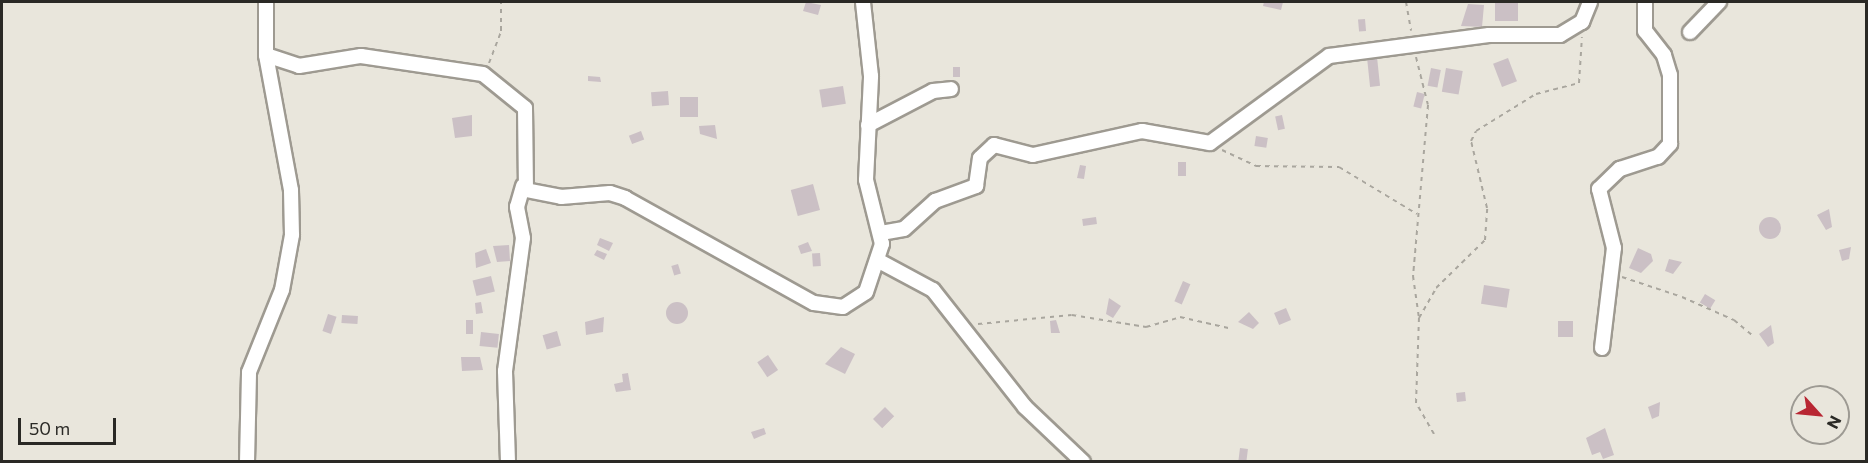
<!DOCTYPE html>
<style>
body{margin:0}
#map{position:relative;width:1868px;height:463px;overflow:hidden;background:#e9e6dc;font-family:Commissioner,sans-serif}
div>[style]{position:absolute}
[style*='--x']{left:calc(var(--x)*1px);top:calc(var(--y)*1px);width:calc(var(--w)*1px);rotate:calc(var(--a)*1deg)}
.building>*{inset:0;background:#cbc0c5;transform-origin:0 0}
.round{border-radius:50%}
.path>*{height:2px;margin-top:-1px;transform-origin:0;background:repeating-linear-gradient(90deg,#a9a69e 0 4.5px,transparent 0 9px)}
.roads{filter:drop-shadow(2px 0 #9e9a91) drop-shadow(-2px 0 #9e9a91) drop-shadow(0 2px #9e9a91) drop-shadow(0 -2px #9e9a91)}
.minor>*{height:14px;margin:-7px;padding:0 7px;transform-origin:7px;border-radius:7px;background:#fff}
span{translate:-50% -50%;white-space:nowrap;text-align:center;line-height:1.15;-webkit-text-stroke:5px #e9e6dc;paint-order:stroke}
.frame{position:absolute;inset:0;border:3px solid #2a2925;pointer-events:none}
.north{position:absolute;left:1790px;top:385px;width:60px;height:60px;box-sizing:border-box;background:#e9e6dc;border:2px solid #9d9a93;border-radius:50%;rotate:117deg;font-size:16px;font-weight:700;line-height:24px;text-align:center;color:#2a2925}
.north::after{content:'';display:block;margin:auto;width:21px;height:27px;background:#b82733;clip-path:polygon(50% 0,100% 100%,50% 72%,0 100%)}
.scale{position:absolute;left:18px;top:418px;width:98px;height:27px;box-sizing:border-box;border:3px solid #2a2925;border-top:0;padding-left:8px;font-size:18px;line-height:21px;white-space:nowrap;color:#2a2925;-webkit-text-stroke:4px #e9e6dc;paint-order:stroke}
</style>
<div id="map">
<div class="building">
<i style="clip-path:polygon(806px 2px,821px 5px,818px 15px,803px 11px)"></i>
<i style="clip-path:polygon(1264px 2px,1283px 2px,1281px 10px,1263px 6px)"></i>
<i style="left:1495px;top:3px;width:23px;height:18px"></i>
<i style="clip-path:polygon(1468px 4px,1484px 5px,1482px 27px,1461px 26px)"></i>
<i style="left:1365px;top:19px;width:12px;height:7px;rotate:85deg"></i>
<i style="left:1377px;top:57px;width:29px;height:10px;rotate:84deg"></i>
<i style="left:1508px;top:58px;width:25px;height:16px;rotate:69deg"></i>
<i style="left:953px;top:67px;width:7px;height:10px"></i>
<i style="left:1431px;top:68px;width:10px;height:18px;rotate:11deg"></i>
<i style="left:1446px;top:68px;width:17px;height:24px;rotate:10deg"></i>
<i style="clip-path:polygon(588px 76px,600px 77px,601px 82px,588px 81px)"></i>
<i style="left:843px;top:86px;width:18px;height:24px;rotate:81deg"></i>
<i style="left:668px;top:91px;width:14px;height:17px;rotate:86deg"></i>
<i style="left:1417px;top:92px;width:8px;height:15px;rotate:14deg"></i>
<i style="left:680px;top:97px;width:18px;height:20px"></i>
<i style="clip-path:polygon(472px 115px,472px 136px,455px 138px,452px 118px)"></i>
<i style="left:1282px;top:115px;width:14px;height:7px;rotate:78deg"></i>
<i style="clip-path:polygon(715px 125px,717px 139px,700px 134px,699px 126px)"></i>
<i style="left:641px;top:131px;width:9px;height:13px;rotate:69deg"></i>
<i style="left:1256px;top:136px;width:12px;height:10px;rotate:9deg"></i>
<i style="left:1178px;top:162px;width:8px;height:14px"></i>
<i style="clip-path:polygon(1080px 165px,1086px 166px,1084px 179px,1077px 178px)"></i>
<i style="left:813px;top:184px;width:27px;height:23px;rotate:75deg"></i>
<i style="clip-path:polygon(1829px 209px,1832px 227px,1826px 230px,1817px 215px)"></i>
<i style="left:1096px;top:217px;width:7px;height:14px;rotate:82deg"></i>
<i class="round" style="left:1759px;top:217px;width:22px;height:22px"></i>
<i style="clip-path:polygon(600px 238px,613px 243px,609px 251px,597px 245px)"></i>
<i style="clip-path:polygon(808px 242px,812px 251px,801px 254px,798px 246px)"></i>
<i style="clip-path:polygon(509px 245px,510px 261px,497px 262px,493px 246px)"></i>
<i style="clip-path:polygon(1851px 247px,1849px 259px,1842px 261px,1839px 250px)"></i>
<i style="clip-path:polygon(1638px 248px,1651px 254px,1653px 261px,1641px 273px,1629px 268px)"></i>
<i style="clip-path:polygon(486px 249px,491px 263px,476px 268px,475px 253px)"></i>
<i style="clip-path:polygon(597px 250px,607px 254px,604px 260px,594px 255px)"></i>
<i style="left:820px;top:253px;width:13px;height:8px;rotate:86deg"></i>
<i style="clip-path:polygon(1669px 259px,1682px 262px,1673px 274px,1665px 271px)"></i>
<i style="left:678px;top:264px;width:10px;height:7px;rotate:73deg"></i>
<i style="left:491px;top:276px;width:16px;height:19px;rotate:76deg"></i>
<i style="left:1183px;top:281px;width:8px;height:22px;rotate:23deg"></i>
<i style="left:1484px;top:285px;width:26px;height:19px;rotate:9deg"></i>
<i style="left:1705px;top:294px;width:12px;height:10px;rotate:31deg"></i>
<i style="clip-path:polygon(1109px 298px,1121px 306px,1113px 318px,1106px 314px)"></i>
<i style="clip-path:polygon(481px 302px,483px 313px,476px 314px,475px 303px)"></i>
<i class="round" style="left:666px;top:302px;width:22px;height:22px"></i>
<i style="left:1286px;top:308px;width:13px;height:13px;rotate:67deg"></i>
<i style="clip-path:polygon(1249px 312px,1259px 323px,1253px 329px,1238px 322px)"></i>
<i style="left:328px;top:314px;width:9px;height:18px;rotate:18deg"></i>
<i style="left:342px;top:315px;width:16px;height:8px;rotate:4deg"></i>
<i style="clip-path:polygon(604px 317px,603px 332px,586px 335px,585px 322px)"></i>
<i style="left:466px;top:320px;width:7px;height:14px"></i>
<i style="clip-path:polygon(1056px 320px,1060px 333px,1051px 333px,1050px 321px)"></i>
<i style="left:1558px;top:321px;width:15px;height:16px"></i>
<i style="clip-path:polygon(1771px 325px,1774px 343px,1768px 347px,1759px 334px)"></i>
<i style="left:557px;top:331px;width:15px;height:15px;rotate:74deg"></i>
<i style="left:481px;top:332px;width:18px;height:14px;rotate:6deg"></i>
<i style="clip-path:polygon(841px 347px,855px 354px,845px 374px,825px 364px)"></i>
<i style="left:768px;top:355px;width:18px;height:13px;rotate:56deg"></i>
<i style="clip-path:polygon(461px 357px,480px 357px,483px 370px,462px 371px)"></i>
<i style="clip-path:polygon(628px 373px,631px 390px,616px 392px,614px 384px,623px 382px,622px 374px)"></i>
<i style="left:1465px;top:392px;width:9px;height:9px;rotate:84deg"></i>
<i style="clip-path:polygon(1660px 402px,1659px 416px,1652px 419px,1648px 407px)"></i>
<i style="left:885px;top:407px;width:13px;height:17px;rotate:45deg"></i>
<i style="clip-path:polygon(764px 428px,766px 434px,754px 439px,751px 432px)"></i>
<i style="clip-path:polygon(1605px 428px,1614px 455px,1603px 459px,1600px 452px,1592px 455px,1586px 438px)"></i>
<i style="left:1240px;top:448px;width:8px;height:14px;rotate:7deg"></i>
</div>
<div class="path">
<i style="--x:1406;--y:2;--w:29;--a:80"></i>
<i style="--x:1416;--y:57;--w:49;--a:76"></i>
<i style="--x:1428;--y:105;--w:172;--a:95"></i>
<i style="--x:1413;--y:276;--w:42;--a:81.9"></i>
<i style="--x:489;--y:63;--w:34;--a:-69"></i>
<i style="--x:501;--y:31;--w:29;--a:-90"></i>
<i style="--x:1222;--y:150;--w:38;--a:25"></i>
<i style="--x:1256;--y:166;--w:83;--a:0.7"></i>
<i style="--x:1339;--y:167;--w:91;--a:31.1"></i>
<i style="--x:1622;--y:277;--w:63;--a:18.4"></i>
<i style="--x:1682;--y:297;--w:57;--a:23.9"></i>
<i style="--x:1734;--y:320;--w:23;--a:40"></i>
<i style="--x:978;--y:324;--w:94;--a:-5.5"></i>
<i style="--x:1072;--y:315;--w:75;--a:9.2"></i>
<i style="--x:1146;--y:327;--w:35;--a:-16"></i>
<i style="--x:1180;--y:317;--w:54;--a:12.8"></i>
<i style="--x:1434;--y:434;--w:36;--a:-120"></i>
<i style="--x:1416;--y:403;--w:85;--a:-88"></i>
<i style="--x:1419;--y:318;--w:34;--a:-60"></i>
<i style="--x:1436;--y:288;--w:69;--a:-44.4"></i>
<i style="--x:1485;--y:240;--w:32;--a:-86"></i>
<i style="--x:1487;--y:208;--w:69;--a:-103.4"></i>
<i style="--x:1471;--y:141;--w:11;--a:-63"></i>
<i style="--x:1476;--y:131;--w:70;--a:-31.7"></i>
<i style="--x:1536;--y:94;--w:44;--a:-14.3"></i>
<i style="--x:1579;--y:83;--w:46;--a:-86.3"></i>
</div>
<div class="roads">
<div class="minor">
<i style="--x:1690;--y:32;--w:42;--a:-46"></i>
<i style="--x:266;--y:55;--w:35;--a:18"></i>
<i style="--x:299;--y:66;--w:63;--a:-9.2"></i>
<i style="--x:361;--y:56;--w:123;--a:8.4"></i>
<i style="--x:483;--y:74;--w:54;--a:39"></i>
<i style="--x:525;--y:108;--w:82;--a:89.3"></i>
<i style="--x:526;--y:190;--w:36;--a:11"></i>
<i style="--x:561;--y:197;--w:49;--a:-4.7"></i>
<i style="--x:610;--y:193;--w:16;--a:18"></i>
<i style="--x:625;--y:198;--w:216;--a:29.1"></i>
<i style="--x:814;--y:303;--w:29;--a:8"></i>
<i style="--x:843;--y:307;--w:27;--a:-33"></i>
<i style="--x:866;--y:292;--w:51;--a:-71.6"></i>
<i style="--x:882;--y:244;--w:66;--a:-104"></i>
<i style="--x:866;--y:180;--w:104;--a:-87.2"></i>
<i style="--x:871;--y:76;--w:74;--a:-96.2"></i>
<i style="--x:868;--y:125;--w:73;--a:-27.6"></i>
<i style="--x:933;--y:91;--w:18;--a:-6"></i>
<i style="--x:881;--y:233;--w:23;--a:-10"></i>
<i style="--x:904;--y:229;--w:42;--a:-42.1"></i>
<i style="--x:935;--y:201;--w:44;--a:-20.1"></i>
<i style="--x:976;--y:186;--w:28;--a:-82"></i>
<i style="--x:980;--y:158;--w:19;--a:-43"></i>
<i style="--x:994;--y:145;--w:40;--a:14.4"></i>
<i style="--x:1033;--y:155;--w:112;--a:-12.4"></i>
<i style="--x:1142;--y:131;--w:69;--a:10"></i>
<i style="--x:1210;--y:143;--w:147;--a:-36.2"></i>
<i style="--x:1329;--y:56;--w:161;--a:-7.5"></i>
<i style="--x:1489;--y:35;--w:71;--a:0"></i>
<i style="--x:1560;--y:35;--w:26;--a:-31"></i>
<i style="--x:1582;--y:22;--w:22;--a:-68"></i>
<i style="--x:879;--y:261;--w:61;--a:28.2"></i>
<i style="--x:933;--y:290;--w:149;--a:51.8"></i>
<i style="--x:1025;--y:407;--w:80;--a:43.5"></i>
<i style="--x:1602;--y:348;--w:101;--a:-83.2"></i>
<i style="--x:1614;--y:248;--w:61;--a:-104.3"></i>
<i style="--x:1599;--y:189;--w:29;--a:-44"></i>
<i style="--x:1620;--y:169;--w:40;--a:-18"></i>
<i style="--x:1658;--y:157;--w:18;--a:-47"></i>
<i style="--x:1670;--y:144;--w:69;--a:-90"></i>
<i style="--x:1670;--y:75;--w:21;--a:-107"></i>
<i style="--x:1664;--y:55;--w:31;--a:-128"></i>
<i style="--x:1645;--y:31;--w:29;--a:-90"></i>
<i style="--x:247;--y:462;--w:90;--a:-88.7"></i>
<i style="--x:249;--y:372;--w:88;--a:-68.1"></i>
<i style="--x:282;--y:290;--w:56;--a:-79.7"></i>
<i style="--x:292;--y:235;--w:45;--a:-91.3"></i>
<i style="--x:291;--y:190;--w:137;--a:-100.5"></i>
<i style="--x:266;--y:55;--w:53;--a:-90"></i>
<i style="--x:508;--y:462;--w:91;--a:-91.9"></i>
<i style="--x:505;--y:371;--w:134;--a:-82.3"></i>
<i style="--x:523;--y:238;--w:32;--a:-101"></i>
<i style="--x:517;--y:207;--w:22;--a:-74"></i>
</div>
</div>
<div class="frame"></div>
<div class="north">N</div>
<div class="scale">50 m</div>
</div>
